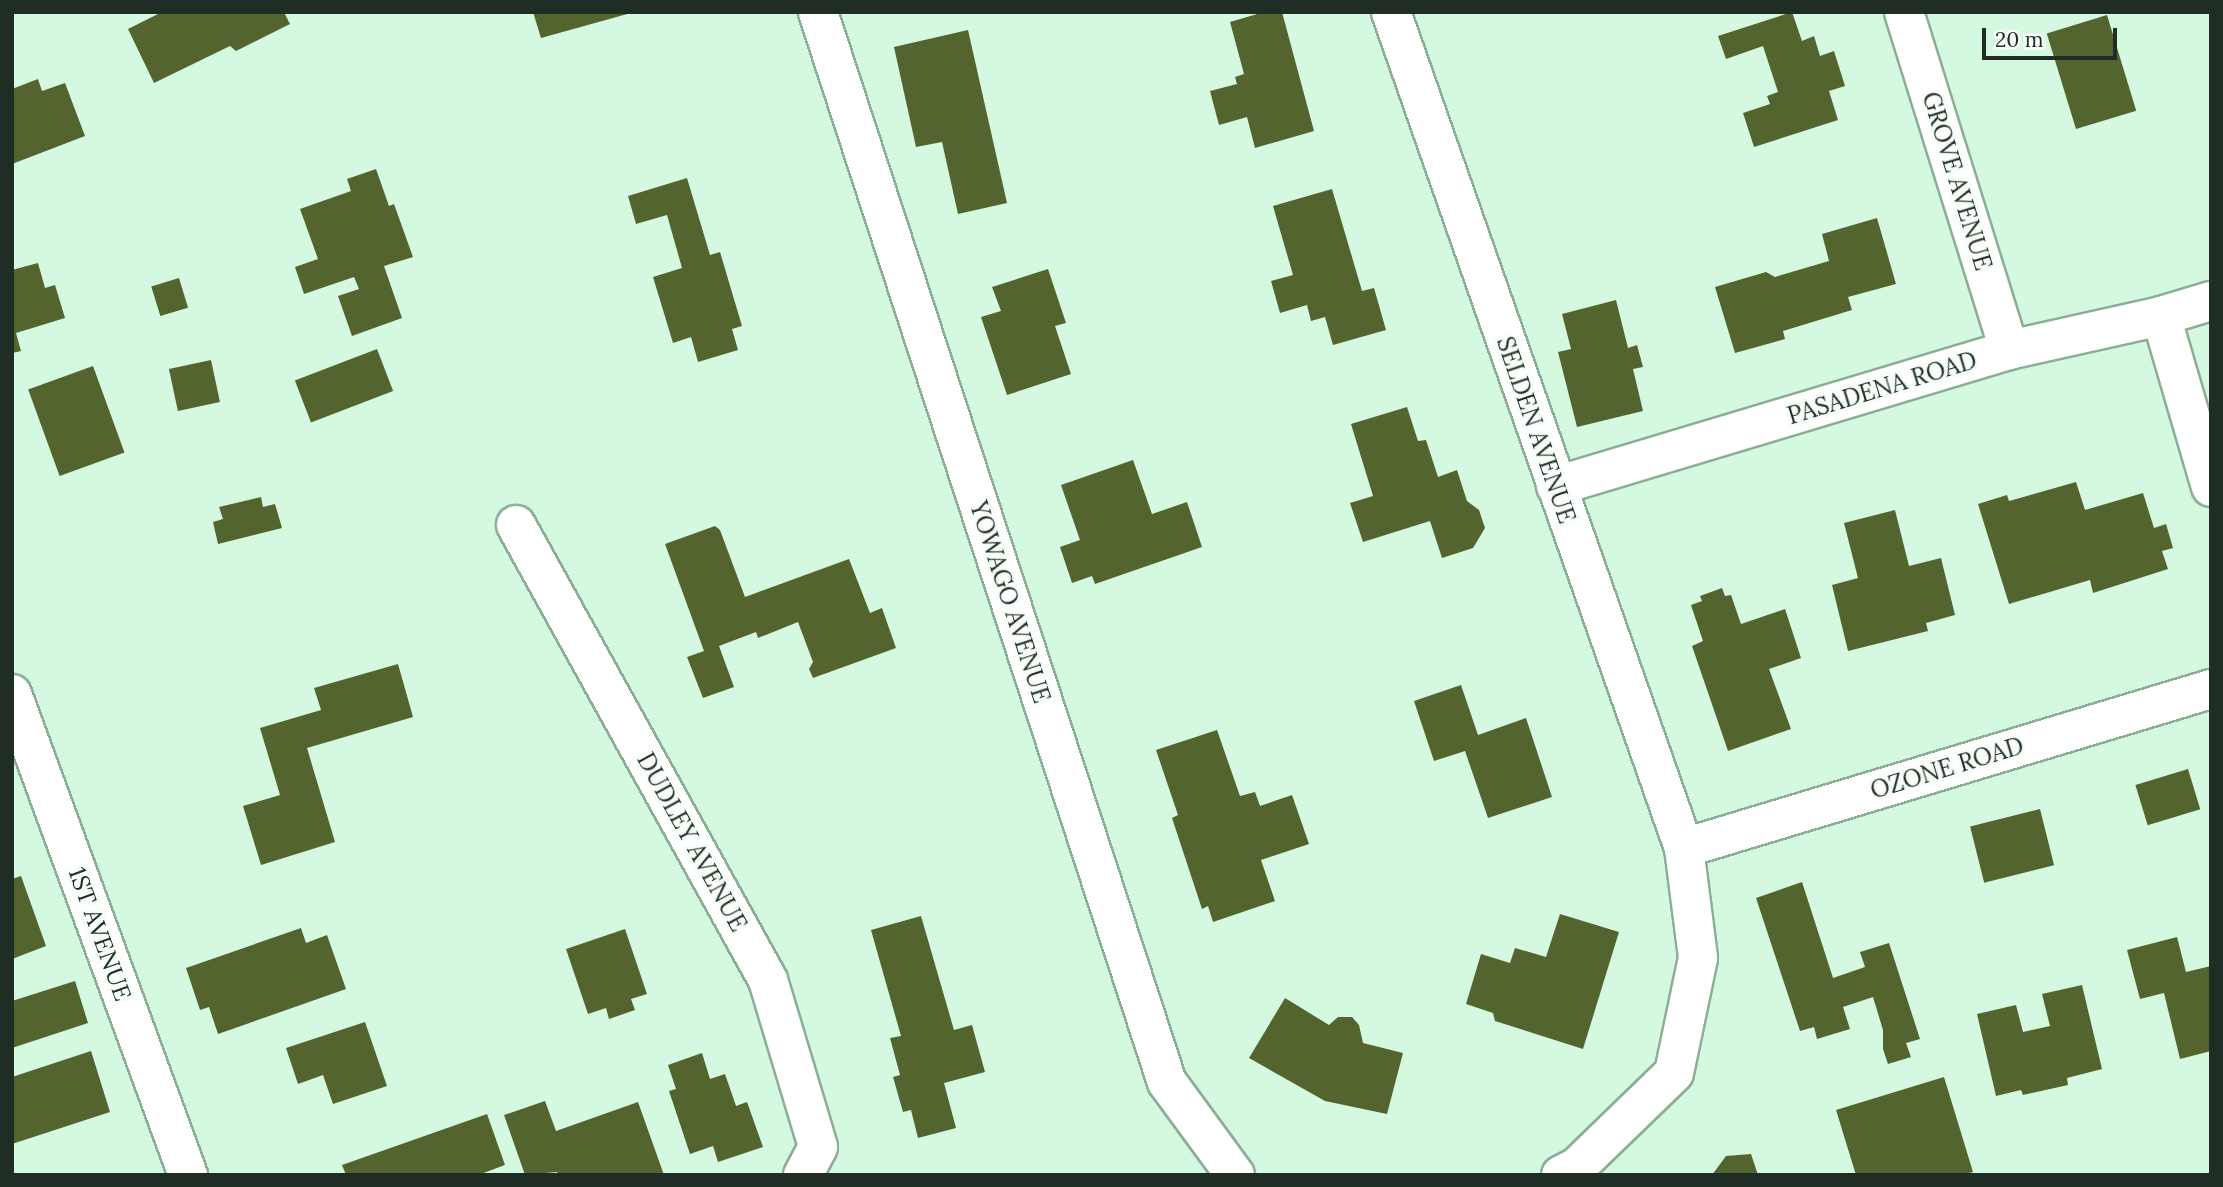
<!DOCTYPE html>
<style>
body{margin:0}
#map{position:relative;width:2223px;height:1187px;overflow:hidden;background:#d5f9e0;font-family:Lora,serif}
div>[style]{position:absolute}
[style*='--x']{left:calc(var(--x)*1px);top:calc(var(--y)*1px);width:calc(var(--w)*1px);rotate:calc(var(--a)*1deg)}
.building>*{inset:0;background:#54642e;transform-origin:0 0}
.roads{filter:drop-shadow(2px 0 #8cad96) drop-shadow(-2px 0 #8cad96) drop-shadow(0 2px #8cad96) drop-shadow(0 -2px #8cad96)}
.street>*{height:38px;margin:-19px;padding:0 19px;transform-origin:19px;border-radius:19px;background:#fff}
span{translate:-50% -50%;white-space:nowrap;text-align:center;line-height:1.15;-webkit-text-stroke:7px #f7fef9;paint-order:stroke}
.street-label{font-size:24px;color:#202d24}
.frame{position:absolute;inset:0;border:14px solid #202d24;pointer-events:none}
.scale{position:absolute;left:1982px;top:28px;width:135px;height:32px;box-sizing:border-box;border:4px solid #202d24;border-top:0;padding-left:9px;font-size:21px;line-height:24px;white-space:nowrap;color:#202d24;-webkit-text-stroke:5px #f7fef9;paint-order:stroke}
</style>
<div id="map">
<div class="building">
<i style="clip-path:polygon(162px 12px,284px 12px,290px 24px,236px 51px,230px 46px,154px 83px,128px 29px)"></i>
<i style="clip-path:polygon(533px 12px,631px 12px,631px 13px,541px 38px)"></i>
<i style="clip-path:polygon(1264px 12px,1282px 12px,1314px 131px,1255px 148px,1247px 117px,1219px 125px,1210px 91px,1237px 84px,1235px 77px,1244px 74px,1230px 22px)"></i>
<i style="clip-path:polygon(1792px 12px,1802px 41px,1814px 36px,1820px 56px,1834px 51px,1845px 86px,1829px 91px,1838px 120px,1754px 147px,1743px 113px,1770px 104px,1767px 96px,1778px 92px,1763px 46px,1726px 59px,1718px 36px)"></i>
<i style="left:2107px;top:15px;width:100px;height:63px;rotate:73deg"></i>
<i style="clip-path:polygon(968px 30px,1007px 203px,958px 214px,942px 142px,916px 147px,894px 47px)"></i>
<i style="clip-path:polygon(38px 79px,42px 91px,65px 83px,85px 136px,12px 164px,12px 89px)"></i>
<i style="clip-path:polygon(376px 169px,389px 206px,394px 204px,413px 257px,384px 266px,402px 318px,352px 336px,338px 296px,359px 289px,354px 277px,304px 294px,295px 267px,318px 259px,300px 209px,351px 191px,347px 179px)"></i>
<i style="clip-path:polygon(687px 178px,710px 255px,720px 252px,742px 326px,732px 329px,738px 350px,698px 362px,691px 337px,673px 343px,653px 277px,682px 268px,667px 215px,636px 224px,628px 196px)"></i>
<i style="clip-path:polygon(1332px 189px,1362px 291px,1374px 288px,1386px 330px,1333px 345px,1325px 317px,1311px 321px,1307px 305px,1280px 313px,1271px 281px,1293px 275px,1273px 206px)"></i>
<i style="clip-path:polygon(1877px 218px,1896px 284px,1848px 297px,1852px 310px,1783px 331px,1785px 339px,1735px 353px,1715px 287px,1766px 272px,1775px 277px,1829px 261px,1822px 234px)"></i>
<i style="clip-path:polygon(38px 263px,45px 288px,55px 285px,65px 318px,16px 333px,21px 351px,12px 353px,12px 270px)"></i>
<i style="clip-path:polygon(1048px 269px,1066px 323px,1055px 326px,1071px 374px,1007px 395px,981px 317px,1001px 311px,992px 287px)"></i>
<i style="left:179px;top:278px;width:31px;height:29px;rotate:73deg"></i>
<i style="clip-path:polygon(1616px 300px,1628px 348px,1637px 345px,1643px 367px,1633px 369px,1643px 411px,1577px 427px,1558px 352px,1571px 349px,1562px 314px)"></i>
<i style="left:377px;top:349px;width:45px;height:88px;rotate:69deg"></i>
<i style="left:211px;top:360px;width:43px;height:43px;rotate:78deg"></i>
<i style="left:93px;top:366px;width:92px;height:69px;rotate:70deg"></i>
<i style="clip-path:polygon(1407px 407px,1418px 441px,1426px 440px,1438px 477px,1457px 470px,1467px 501px,1479px 510px,1485px 528px,1473px 548px,1442px 558px,1430px 521px,1363px 542px,1350px 503px,1373px 496px,1351px 424px)"></i>
<i style="clip-path:polygon(1133px 460px,1152px 514px,1187px 502px,1202px 547px,1095px 584px,1092px 576px,1072px 583px,1060px 547px,1080px 540px,1061px 485px)"></i>
<i style="clip-path:polygon(2076px 482px,2085px 510px,2143px 493px,2154px 528px,2166px 524px,2173px 548px,2162px 551px,2168px 569px,2093px 593px,2090px 580px,2009px 604px,1978px 504px,2007px 495px,2009px 501px)"></i>
<i style="clip-path:polygon(261px 497px,263px 507px,275px 504px,282px 528px,218px 544px,213px 522px,223px 519px,219px 507px)"></i>
<i style="clip-path:polygon(1895px 510px,1909px 566px,1941px 558px,1955px 615px,1926px 623px,1928px 631px,1848px 651px,1832px 585px,1858px 578px,1844px 523px)"></i>
<i style="clip-path:polygon(715px 526px,720px 530px,745px 597px,849px 559px,870px 613px,882px 608px,896px 648px,813px 678px,809px 669px,813px 662px,798px 622px,758px 638px,756px 632px,719px 646px,734px 687px,703px 698px,687px 657px,704px 651px,665px 544px)"></i>
<i style="clip-path:polygon(1722px 588px,1725px 596px,1731px 595px,1741px 624px,1785px 609px,1801px 658px,1769px 669px,1791px 729px,1728px 751px,1692px 646px,1703px 641px,1691px 605px,1702px 601px,1700px 596px)"></i>
<i style="clip-path:polygon(398px 664px,413px 717px,307px 748px,335px 842px,261px 865px,243px 806px,280px 795px,260px 728px,321px 710px,314px 688px)"></i>
<i style="clip-path:polygon(1461px 685px,1478px 735px,1526px 718px,1552px 797px,1488px 818px,1465px 751px,1434px 761px,1414px 701px)"></i>
<i style="clip-path:polygon(1217px 730px,1240px 796px,1255px 792px,1260px 806px,1292px 795px,1309px 844px,1261px 860px,1275px 901px,1213px 922px,1208px 906px,1202px 909px,1172px 818px,1178px 815px,1156px 750px)"></i>
<i style="left:2188px;top:769px;width:42px;height:55px;rotate:73deg"></i>
<i style="left:2040px;top:809px;width:58px;height:72px;rotate:76deg"></i>
<i style="clip-path:polygon(21px 876px,46px 946px,12px 959px,12px 879px)"></i>
<i style="clip-path:polygon(1802px 882px,1833px 978px,1865px 967px,1860px 952px,1889px 943px,1920px 1039px,1906px 1043px,1911px 1057px,1888px 1064px,1883px 1049px,1883px 1030px,1873px 997px,1843px 1007px,1850px 1029px,1817px 1039px,1814px 1027px,1800px 1031px,1756px 898px)"></i>
<i style="clip-path:polygon(1560px 914px,1619px 932px,1583px 1049px,1495px 1021px,1493px 1013px,1466px 1004px,1481px 954px,1510px 963px,1515px 948px,1546px 957px)"></i>
<i style="clip-path:polygon(921px 916px,954px 1030px,972px 1025px,985px 1072px,944px 1083px,956px 1128px,918px 1138px,911px 1110px,903px 1112px,893px 1077px,900px 1075px,890px 1038px,901px 1036px,871px 930px)"></i>
<i style="clip-path:polygon(301px 928px,306px 943px,327px 935px,346px 989px,218px 1034px,209px 1007px,200px 1010px,186px 968px)"></i>
<i style="clip-path:polygon(625px 929px,647px 994px,631px 999px,635px 1010px,609px 1019px,606px 1008px,588px 1014px,566px 949px)"></i>
<i style="clip-path:polygon(2177px 937px,2186px 972px,2211px 966px,2211px 1051px,2180px 1059px,2164px 993px,2140px 999px,2127px 950px)"></i>
<i style="clip-path:polygon(75px 981px,88px 1023px,12px 1048px,12px 1001px)"></i>
<i style="clip-path:polygon(2082px 985px,2102px 1069px,2067px 1078px,2068px 1085px,2023px 1095px,2021px 1090px,1996px 1096px,1977px 1014px,2016px 1005px,2023px 1032px,2050px 1026px,2042px 994px)"></i>
<i style="clip-path:polygon(1285px 998px,1329px 1025px,1338px 1017px,1352px 1017px,1359px 1025px,1363px 1043px,1403px 1053px,1387px 1114px,1325px 1101px,1249px 1058px)"></i>
<i style="clip-path:polygon(365px 1022px,387px 1086px,333px 1104px,323px 1075px,298px 1084px,286px 1048px)"></i>
<i style="clip-path:polygon(91px 1051px,110px 1112px,12px 1144px,12px 1077px)"></i>
<i style="clip-path:polygon(702px 1053px,710px 1079px,725px 1074px,736px 1106px,747px 1102px,763px 1147px,718px 1162px,713px 1146px,690px 1154px,669px 1091px,676px 1089px,668px 1065px)"></i>
<i style="clip-path:polygon(1944px 1077px,1973px 1172px,1962px 1175px,1856px 1175px,1836px 1110px)"></i>
<i style="clip-path:polygon(545px 1101px,556px 1131px,638px 1102px,664px 1175px,558px 1175px,557px 1172px,525px 1175px,504px 1115px)"></i>
<i style="clip-path:polygon(487px 1114px,505px 1165px,478px 1175px,346px 1175px,342px 1165px)"></i>
<i style="clip-path:polygon(1751px 1154px,1758px 1175px,1712px 1175px,1726px 1156px)"></i>
</div>
<div class="roads">
<div class="street">
<i style="--x:818;--y:12;--w:1125;--a:71.94"></i>
<i style="--x:1167;--y:1082;--w:115;--a:53.8"></i>
<i style="--x:1391;--y:12;--w:886;--a:70.69"></i>
<i style="--x:1684;--y:848;--w:111;--a:82.7"></i>
<i style="--x:1698;--y:958;--w:117;--a:101.8"></i>
<i style="--x:1674;--y:1073;--w:135;--a:135.9"></i>
<i style="--x:1577;--y:1167;--w:18;--a:153"></i>
<i style="--x:1904;--y:12;--w:354;--a:72.7"></i>
<i style="--x:2161;--y:316;--w:178;--a:73.7"></i>
<i style="--x:1556;--y:486;--w:473;--a:-16.7"></i>
<i style="--x:2009;--y:350;--w:156;--a:-12.6"></i>
<i style="--x:2161;--y:316;--w:52;--a:-16.7"></i>
<i style="--x:516;--y:525;--w:520;--a:61.02"></i>
<i style="--x:768;--y:980;--w:174;--a:73.3"></i>
<i style="--x:818;--y:1147;--w:32;--a:118"></i>
<i style="--x:12;--y:694;--w:512;--a:69.9"></i>
<i style="--x:1684;--y:848;--w:550;--a:-16.79"></i>
</div>
</div>
<div class="street-label">
<span style="left:1957px;top:181px;rotate:73deg">GROVE AVENUE</span>
<span style="left:1882px;top:388px;rotate:-17deg">PASADENA ROAD</span>
<span style="left:1536px;top:430px;rotate:71deg">SELDEN AVENUE</span>
<span style="left:1010px;top:602px;rotate:72deg">YOWAGO AVENUE</span>
<span style="left:1947px;top:768px;rotate:-17deg">OZONE ROAD</span>
<span style="left:692px;top:842px;rotate:61deg">DUDLEY AVENUE</span>
<span style="left:100px;top:934px;rotate:70deg">1ST AVENUE</span>
</div>
<div class="frame"></div>
<div class="scale">20 m</div>
</div>
